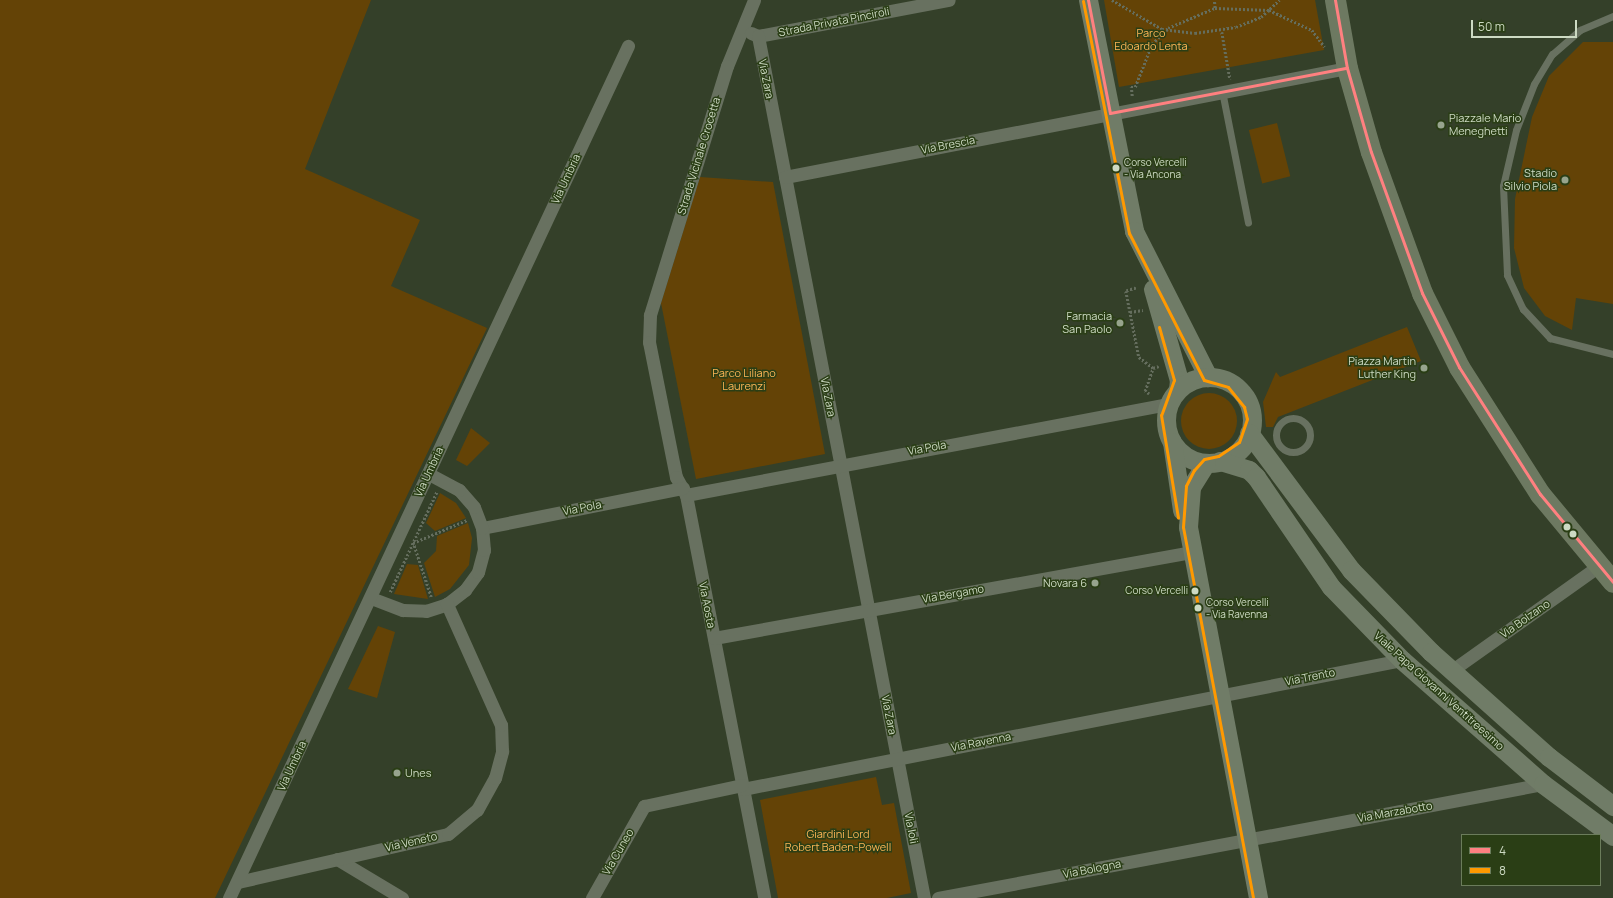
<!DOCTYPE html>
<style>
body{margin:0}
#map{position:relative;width:1613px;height:898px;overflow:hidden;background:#344029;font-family:Manrope,sans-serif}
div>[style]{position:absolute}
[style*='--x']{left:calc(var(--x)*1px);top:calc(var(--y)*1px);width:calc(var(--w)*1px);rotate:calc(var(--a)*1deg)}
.green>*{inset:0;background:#644306;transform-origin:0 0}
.round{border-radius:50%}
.path>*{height:2.5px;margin-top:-1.25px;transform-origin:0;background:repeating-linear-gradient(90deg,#656e5e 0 2px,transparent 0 4px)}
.lane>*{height:7px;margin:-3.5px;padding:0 3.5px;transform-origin:3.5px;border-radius:3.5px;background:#687160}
.lane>.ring{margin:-3.5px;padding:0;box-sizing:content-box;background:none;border:7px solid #687160;border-radius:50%}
.street>*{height:13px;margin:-6.5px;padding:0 6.5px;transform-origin:6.5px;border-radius:6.5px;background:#687160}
.secondary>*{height:19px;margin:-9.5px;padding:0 9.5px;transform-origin:9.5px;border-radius:9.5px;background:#707c67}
.secondary>.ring{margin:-9.5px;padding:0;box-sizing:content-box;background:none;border:19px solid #707c67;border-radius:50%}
.primary>*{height:21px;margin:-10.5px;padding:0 10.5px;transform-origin:10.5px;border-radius:10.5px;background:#6d7961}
.bus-1>*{height:3px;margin:-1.5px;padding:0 1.5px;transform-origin:1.5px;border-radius:1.5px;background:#ff8080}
.bus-2>*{height:3px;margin:-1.5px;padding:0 1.5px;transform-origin:1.5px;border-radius:1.5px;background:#f90}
.dots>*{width:11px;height:11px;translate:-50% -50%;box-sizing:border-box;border:2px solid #2a3e15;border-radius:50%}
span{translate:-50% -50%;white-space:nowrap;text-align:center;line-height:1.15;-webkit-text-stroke:3px #2a3e15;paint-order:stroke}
.bus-label{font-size:10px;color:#cddac3}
.left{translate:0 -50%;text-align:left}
.right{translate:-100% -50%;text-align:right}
.street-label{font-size:11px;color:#cddac3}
.park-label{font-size:11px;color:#feb556}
.poi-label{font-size:11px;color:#cddac3}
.legend{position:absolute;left:1461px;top:834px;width:140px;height:52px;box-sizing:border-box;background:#2a3e15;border:1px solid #6b7c5b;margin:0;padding:5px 7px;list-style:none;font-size:12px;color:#cddac3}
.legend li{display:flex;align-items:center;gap:8px;height:20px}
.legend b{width:20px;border:1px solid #6b7c5b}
.scale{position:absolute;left:1471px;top:20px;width:106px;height:18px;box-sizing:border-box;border:2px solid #cddac3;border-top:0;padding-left:5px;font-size:12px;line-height:14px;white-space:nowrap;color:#cddac3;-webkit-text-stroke:3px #2a3e15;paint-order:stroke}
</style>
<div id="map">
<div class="green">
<i style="clip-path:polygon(0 0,371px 0,305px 169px,420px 220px,391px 286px,487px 328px,215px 898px,0 898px)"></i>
<i style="clip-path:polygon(1104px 0,1315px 0,1324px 50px,1119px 87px)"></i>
<i style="clip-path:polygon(1583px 42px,1613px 42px,1613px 304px,1576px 298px,1572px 330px,1545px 316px,1524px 288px,1514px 248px,1515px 199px,1532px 117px,1549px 76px)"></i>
<i style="left:1277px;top:123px;width:55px;height:29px;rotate:76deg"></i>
<i style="clip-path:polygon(700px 177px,773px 182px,825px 454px,696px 479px,661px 303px)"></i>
<i style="clip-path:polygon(1407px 327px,1421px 361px,1278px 417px,1273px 427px,1266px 427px,1263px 402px,1276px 372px,1280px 377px)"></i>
<i class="round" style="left:1181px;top:393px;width:56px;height:56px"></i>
<i style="clip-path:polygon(471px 428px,490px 443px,467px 466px,456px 460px)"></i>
<i style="clip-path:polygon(440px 493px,456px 503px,466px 518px,435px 531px,426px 523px)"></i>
<i style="clip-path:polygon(468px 523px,472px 538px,469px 565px,450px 589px,435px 597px,424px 563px,436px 551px,437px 536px)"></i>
<i style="clip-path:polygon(407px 564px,418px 565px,428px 599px,394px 594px)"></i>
<i style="clip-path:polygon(378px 626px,395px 632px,377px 698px,348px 689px)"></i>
<i style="clip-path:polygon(876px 777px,882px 805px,894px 803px,911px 893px,887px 898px,778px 898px,760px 800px)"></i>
</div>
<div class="path">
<i style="--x:1112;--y:0;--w:58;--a:30.1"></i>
<i style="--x:1162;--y:29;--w:33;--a:7"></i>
<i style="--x:1195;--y:33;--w:41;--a:-8.3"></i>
<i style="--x:1236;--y:27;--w:27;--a:-22"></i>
<i style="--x:1261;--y:17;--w:25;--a:-43"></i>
<i style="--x:1215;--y:8;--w:54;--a:2.1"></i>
<i style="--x:1269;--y:10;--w:47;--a:24.9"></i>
<i style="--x:1312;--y:30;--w:21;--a:53"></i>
<i style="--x:1222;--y:32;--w:48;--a:80.3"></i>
<i style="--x:1132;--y:96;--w:9;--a:-96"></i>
<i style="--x:1131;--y:87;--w:4;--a:0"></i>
<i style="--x:1135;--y:87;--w:46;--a:-68.4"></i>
<i style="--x:1152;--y:44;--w:23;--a:-45"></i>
<i style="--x:1168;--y:28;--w:51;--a:-23.1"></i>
<i style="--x:1215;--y:8;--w:8;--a:-97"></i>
<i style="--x:1136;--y:288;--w:10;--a:163"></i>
<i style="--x:1126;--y:291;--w:67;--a:78.9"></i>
<i style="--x:1139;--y:357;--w:18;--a:38"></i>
<i style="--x:1153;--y:368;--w:6;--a:-18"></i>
<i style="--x:1130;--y:312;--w:13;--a:-9"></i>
<i style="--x:1149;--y:394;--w:5;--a:-143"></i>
<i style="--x:1145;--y:391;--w:24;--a:-71"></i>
<i style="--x:390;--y:592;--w:111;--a:-65"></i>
<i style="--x:431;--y:597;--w:57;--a:-108.4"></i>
<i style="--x:413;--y:543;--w:59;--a:-23.1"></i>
</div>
<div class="lane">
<i style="--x:1613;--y:16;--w:36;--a:157"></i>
<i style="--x:1580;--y:30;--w:37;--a:139"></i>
<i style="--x:1552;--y:54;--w:35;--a:121"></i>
<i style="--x:1534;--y:84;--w:49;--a:111.4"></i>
<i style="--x:1516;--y:130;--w:57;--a:103.1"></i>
<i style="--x:1503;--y:186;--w:89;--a:87.4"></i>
<i style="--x:1507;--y:275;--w:38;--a:65"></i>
<i style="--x:1523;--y:309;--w:40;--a:47"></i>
<i style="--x:1550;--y:338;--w:65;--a:14.3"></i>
<i style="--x:1222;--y:91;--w:134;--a:78.8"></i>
<i class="ring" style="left:1276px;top:418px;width:27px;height:27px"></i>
</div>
<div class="street">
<i style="--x:754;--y:0;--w:71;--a:112.2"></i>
<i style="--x:727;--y:66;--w:261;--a:107.2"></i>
<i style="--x:650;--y:315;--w:27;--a:92"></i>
<i style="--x:649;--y:342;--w:138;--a:78.7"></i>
<i style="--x:676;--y:477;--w:21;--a:61"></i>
<i style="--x:686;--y:495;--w:410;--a:79"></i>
<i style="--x:751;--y:33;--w:8;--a:23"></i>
<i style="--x:758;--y:36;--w:194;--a:-10.7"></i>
<i style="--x:758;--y:36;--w:878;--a:79.1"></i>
<i style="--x:785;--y:177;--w:572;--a:-10.98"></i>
<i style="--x:686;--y:495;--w:491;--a:-10.7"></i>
<i style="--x:482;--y:528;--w:205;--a:-11.3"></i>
<i style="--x:371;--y:598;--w:34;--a:21"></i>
<i style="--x:403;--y:610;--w:23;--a:2"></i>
<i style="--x:426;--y:611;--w:22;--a:-18"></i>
<i style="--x:447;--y:604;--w:23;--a:-38"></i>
<i style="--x:465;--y:590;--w:22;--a:-54"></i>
<i style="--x:478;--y:572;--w:23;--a:-75"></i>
<i style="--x:484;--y:550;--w:22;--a:-95"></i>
<i style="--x:482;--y:528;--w:22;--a:-111"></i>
<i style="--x:474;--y:507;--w:23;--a:-131"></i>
<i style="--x:459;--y:490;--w:34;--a:-152"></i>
<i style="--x:714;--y:638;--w:486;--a:-10.2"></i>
<i style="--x:1451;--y:671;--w:181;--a:-35.4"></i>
<i style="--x:743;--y:789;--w:672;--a:-11.08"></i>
<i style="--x:337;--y:859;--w:76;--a:31"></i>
<i style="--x:238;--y:882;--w:215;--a:-12.9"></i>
<i style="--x:448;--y:834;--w:38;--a:-40"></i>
<i style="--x:477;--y:810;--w:37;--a:-61"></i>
<i style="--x:495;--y:778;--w:28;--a:-75"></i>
<i style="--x:502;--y:751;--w:26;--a:-92"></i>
<i style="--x:501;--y:725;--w:133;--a:-114.1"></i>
<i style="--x:229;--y:898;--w:941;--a:-64.91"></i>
<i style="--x:592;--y:898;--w:106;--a:-60.5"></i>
<i style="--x:644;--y:806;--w:100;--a:-12.1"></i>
<i style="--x:938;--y:898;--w:616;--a:-10.67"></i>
</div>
<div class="secondary">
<i style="--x:1088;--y:0;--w:236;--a:78.7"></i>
<i style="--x:1134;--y:231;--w:164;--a:63.1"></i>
<i style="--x:1153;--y:289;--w:95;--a:74.1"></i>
<i style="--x:1179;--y:380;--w:9;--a:96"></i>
<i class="ring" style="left:1166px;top:377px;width:67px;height:67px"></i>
<i style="--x:1249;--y:433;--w:171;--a:53.3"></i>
<i style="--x:1351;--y:570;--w:115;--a:45.7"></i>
<i style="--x:1431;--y:652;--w:158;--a:41.7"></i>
<i style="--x:1549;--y:757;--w:81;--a:37.4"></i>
<i style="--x:1172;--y:442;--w:69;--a:81.6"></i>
<i style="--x:1220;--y:461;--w:30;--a:17"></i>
<i style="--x:1249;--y:470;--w:10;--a:45"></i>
<i style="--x:1256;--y:477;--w:133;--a:55.7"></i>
<i style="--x:1331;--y:587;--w:102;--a:45.8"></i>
<i style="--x:1402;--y:660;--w:188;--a:41.3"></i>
<i style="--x:1543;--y:784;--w:87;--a:36.6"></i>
<i style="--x:1206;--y:463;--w:28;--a:122"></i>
<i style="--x:1191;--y:487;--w:40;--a:94.3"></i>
<i style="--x:1188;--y:527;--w:378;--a:79.3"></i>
</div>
<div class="primary">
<i style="--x:1335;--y:0;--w:69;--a:80"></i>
<i style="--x:1347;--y:68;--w:87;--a:74.1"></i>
<i style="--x:1371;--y:152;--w:150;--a:70.1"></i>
<i style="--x:1422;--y:293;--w:83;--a:63.4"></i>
<i style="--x:1459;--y:367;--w:151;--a:57.5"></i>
<i style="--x:1540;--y:494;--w:114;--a:50.3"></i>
</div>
<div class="bus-1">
<i style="--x:1088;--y:0;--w:115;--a:79"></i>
<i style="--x:1110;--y:113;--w:241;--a:-10.8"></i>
<i style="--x:1335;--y:0;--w:69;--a:80"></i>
<i style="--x:1347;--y:68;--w:87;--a:74.1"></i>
<i style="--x:1371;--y:152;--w:150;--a:70.1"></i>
<i style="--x:1422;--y:293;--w:83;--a:63.4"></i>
<i style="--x:1459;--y:367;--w:151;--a:57.5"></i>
<i style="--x:1540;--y:494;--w:114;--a:50.3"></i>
</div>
<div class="bus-2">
<i style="--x:1083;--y:1;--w:237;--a:78.8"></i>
<i style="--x:1129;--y:233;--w:165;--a:63"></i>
<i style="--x:1204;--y:380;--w:25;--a:16"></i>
<i style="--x:1228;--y:387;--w:26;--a:51"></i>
<i style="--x:1244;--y:407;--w:12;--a:76"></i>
<i style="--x:1247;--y:419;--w:24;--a:109"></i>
<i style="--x:1239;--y:442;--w:25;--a:146"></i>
<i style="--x:1218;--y:456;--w:14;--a:168"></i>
<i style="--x:1204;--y:459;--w:15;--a:132"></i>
<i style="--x:1194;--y:470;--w:18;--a:117"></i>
<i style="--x:1186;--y:486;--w:41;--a:94.2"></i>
<i style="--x:1183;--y:527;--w:378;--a:79.3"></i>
<i style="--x:1159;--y:327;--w:55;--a:74.2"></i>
<i style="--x:1174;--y:380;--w:37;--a:110"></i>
<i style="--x:1161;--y:415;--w:104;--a:80.6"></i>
</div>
<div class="dots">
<i style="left:1441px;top:125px;background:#97a48d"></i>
<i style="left:1116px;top:168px;background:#cddac3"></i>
<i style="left:1565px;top:180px;background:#97a48d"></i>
<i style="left:1120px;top:323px;background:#97a48d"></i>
<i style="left:1424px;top:368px;background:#97a48d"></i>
<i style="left:1567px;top:527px;background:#cddac3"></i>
<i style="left:1573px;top:534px;background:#cddac3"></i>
<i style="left:1095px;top:583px;background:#97a48d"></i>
<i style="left:1195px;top:591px;background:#cddac3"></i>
<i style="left:1198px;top:608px;background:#cddac3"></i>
<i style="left:397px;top:773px;background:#97a48d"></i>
</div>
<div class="bus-label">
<span class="left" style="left:1124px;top:168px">Corso Vercelli<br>- Via Ancona</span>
<span class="right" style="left:1188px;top:591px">Corso Vercelli</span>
<span class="left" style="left:1206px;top:608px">Corso Vercelli<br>- Via Ravenna</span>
</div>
<div class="street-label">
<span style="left:834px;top:22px;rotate:-11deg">Strada Privata Pinciroli</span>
<span style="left:766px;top:79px;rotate:79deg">Via Zara</span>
<span style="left:948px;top:145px;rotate:-11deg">Via Brescia</span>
<span style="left:699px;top:156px;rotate:-73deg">Strada Vicinale Crocetta</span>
<span style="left:566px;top:179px;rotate:-65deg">Via Umbria</span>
<span style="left:828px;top:397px;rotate:79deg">Via Zara</span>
<span style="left:927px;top:448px;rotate:-10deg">Via Pola</span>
<span style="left:429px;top:472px;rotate:-65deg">Via Umbria</span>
<span style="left:582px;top:508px;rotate:-11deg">Via Pola</span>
<span style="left:953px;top:594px;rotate:-10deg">Via Bergamo</span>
<span style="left:707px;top:605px;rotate:79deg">Via Aosta</span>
<span style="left:1525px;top:619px;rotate:-35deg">Via Bolzano</span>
<span style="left:1310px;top:677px;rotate:-11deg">Via Trento</span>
<span style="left:1439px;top:691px;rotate:42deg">Viale Papa Giovanni Ventitreesimo</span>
<span style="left:889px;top:715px;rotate:79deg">Via Zara</span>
<span style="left:981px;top:742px;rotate:-11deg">Via Ravenna</span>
<span style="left:292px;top:766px;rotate:-65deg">Via Umbria</span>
<span style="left:1395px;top:812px;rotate:-10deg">Via Marzabotto</span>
<span style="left:911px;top:828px;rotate:79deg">Via Ioli</span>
<span style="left:411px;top:842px;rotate:-13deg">Via Veneto</span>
<span style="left:618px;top:852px;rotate:-60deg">Via Cuneo</span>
<span style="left:1092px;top:869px;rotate:-11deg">Via Bologna</span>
</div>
<div class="park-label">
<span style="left:1151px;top:40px">Parco<br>Edoardo Lenta</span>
<span style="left:744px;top:380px">Parco Liliano<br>Laurenzi</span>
<span style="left:838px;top:841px">Giardini Lord<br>Robert Baden-Powell</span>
</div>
<div class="poi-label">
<span class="left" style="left:1449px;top:125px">Piazzale Mario<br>Meneghetti</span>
<span class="right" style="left:1557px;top:180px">Stadio<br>Silvio Piola</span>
<span class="right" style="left:1112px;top:323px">Farmacia<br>San Paolo</span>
<span class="right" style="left:1416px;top:368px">Piazza Martin<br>Luther King</span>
<span class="right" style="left:1087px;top:583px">Novara 6</span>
<span class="left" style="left:405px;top:773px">Unes</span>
</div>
<ul class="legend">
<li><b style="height:5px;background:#ff8080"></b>4</li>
<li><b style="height:5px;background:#f90"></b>8</li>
</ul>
<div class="scale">50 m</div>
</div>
